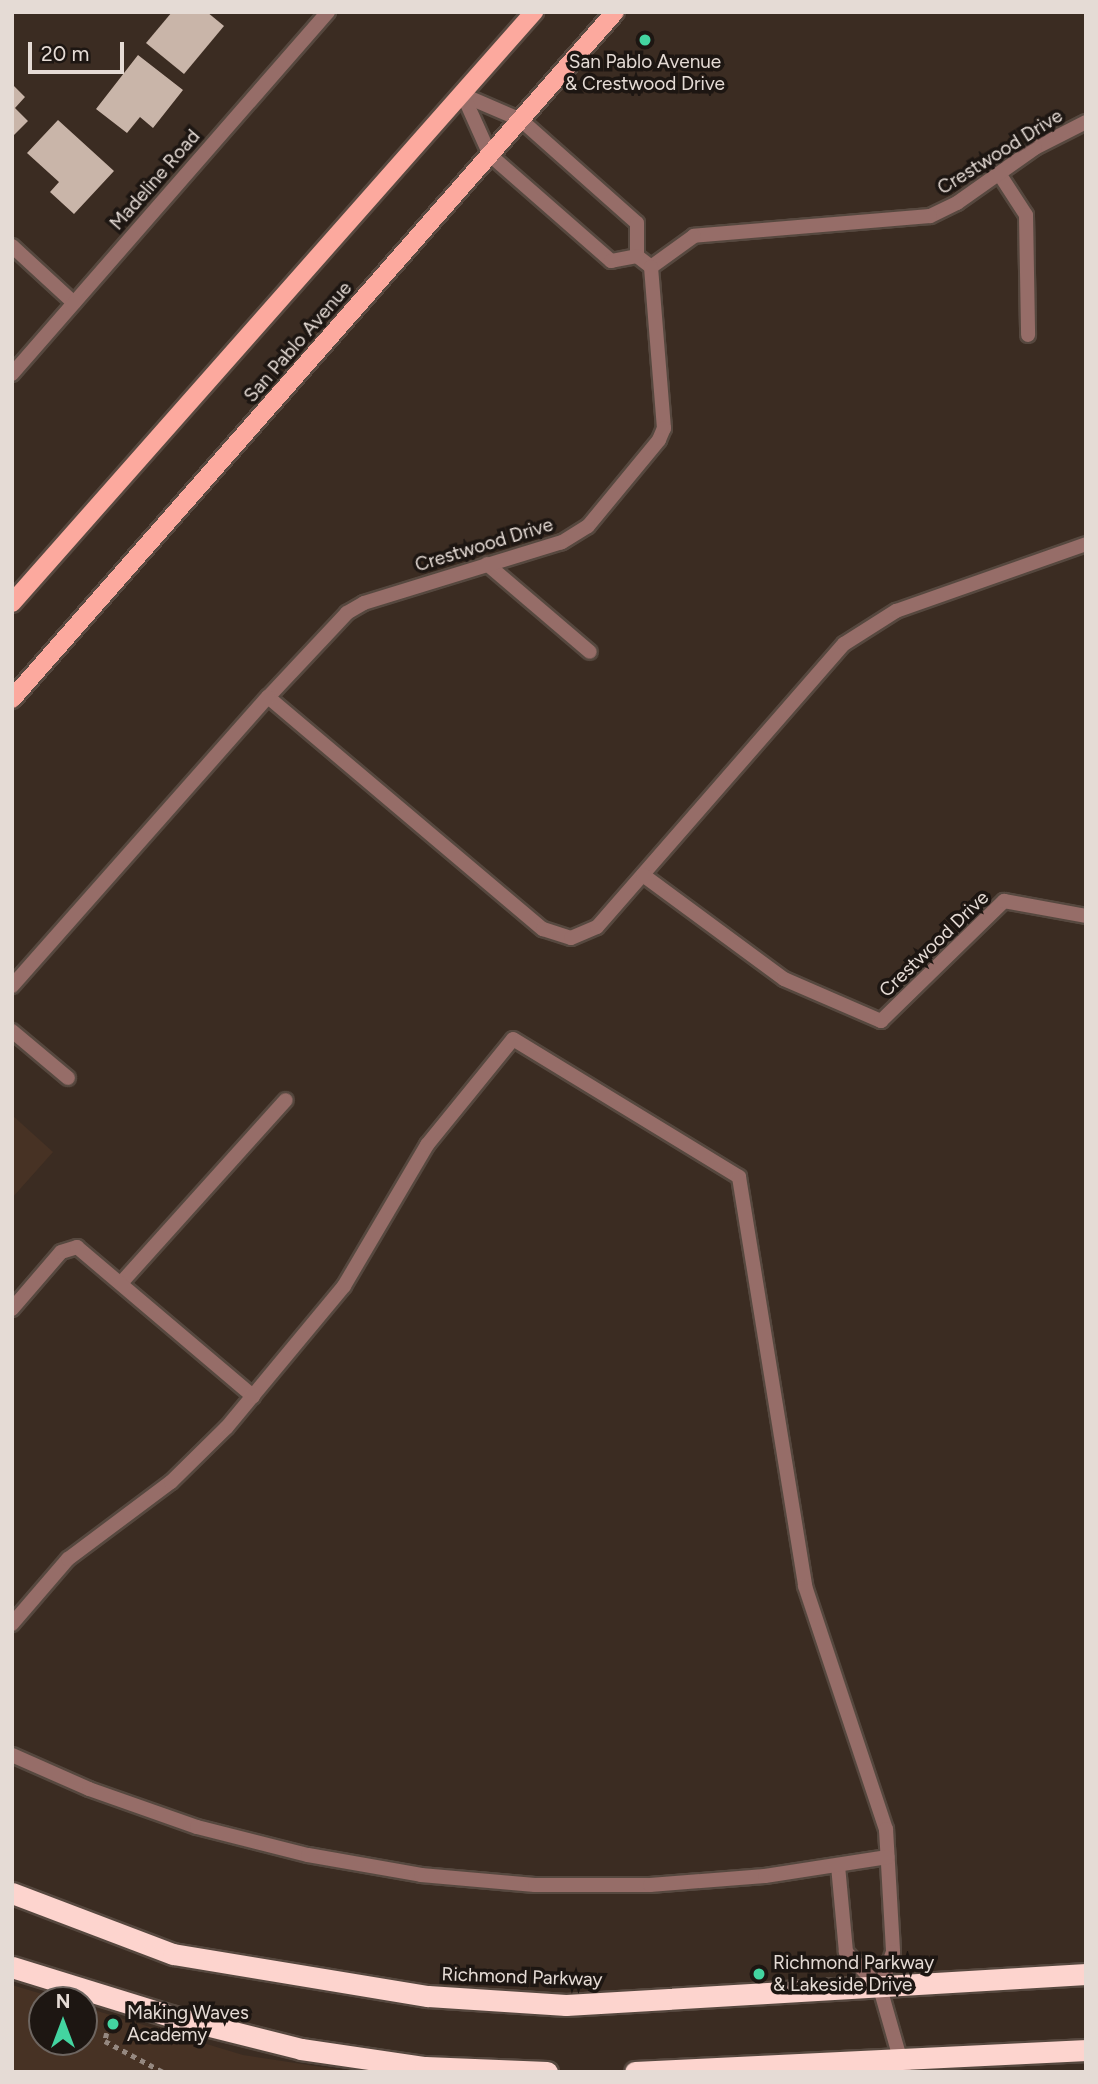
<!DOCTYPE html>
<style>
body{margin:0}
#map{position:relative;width:1098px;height:2084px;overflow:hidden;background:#3b2c22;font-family:Figtree,sans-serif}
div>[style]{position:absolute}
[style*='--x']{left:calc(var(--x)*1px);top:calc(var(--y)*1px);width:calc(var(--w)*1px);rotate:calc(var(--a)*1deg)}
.built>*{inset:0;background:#473224}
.building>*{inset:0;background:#c9b5a9}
.path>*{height:4.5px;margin-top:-2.25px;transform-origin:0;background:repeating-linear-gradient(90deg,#958880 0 5px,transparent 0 10px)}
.roads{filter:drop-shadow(2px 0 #56483f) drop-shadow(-2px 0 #56483f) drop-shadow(0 2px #56483f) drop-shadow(0 -2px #56483f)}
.lane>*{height:14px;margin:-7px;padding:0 7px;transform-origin:7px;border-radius:7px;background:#966d68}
.street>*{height:14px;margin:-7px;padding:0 7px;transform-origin:7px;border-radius:7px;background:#966d68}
.primary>*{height:18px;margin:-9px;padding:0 9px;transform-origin:9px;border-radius:9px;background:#fca99e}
.highway>*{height:21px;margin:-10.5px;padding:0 10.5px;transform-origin:10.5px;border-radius:10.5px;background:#fdd4ce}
.dots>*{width:19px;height:19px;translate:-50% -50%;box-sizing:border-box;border:4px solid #1d1612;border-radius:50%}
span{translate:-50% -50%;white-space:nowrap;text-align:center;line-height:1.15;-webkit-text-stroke:7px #1d1612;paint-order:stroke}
.poi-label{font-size:19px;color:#e5dbd5}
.left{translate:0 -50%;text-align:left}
.street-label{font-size:19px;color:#e5dbd5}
.frame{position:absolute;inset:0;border:14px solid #e5dbd5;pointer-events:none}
.north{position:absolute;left:28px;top:1986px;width:70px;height:70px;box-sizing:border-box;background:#1d1612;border:2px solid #6d6560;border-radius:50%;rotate:0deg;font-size:19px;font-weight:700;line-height:28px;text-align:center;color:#e5dbd5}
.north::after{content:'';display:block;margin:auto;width:24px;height:32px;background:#43d4a0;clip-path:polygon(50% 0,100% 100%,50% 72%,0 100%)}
.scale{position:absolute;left:28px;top:42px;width:96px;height:32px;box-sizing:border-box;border:4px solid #e5dbd5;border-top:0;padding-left:9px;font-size:21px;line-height:24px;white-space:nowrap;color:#e5dbd5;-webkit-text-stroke:5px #1d1612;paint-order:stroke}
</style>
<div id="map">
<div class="built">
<i style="clip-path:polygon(12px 1115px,53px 1152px,12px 1198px)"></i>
<i style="clip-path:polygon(12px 1985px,62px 2000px,42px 2000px,42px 2042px,84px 2042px,84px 2007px,243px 2055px,355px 2072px,12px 2072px)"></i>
</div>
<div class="building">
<i style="clip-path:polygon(172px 12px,207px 12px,224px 26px,184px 74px,146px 43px)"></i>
<i style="clip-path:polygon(138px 55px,183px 90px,153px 128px,140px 117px,127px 133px,96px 109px)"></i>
<i style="clip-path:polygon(12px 84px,25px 97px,15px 108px,28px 121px,12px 137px)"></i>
<i style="clip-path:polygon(58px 120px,114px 171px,74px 214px,50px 192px,59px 182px,27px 153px)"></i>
</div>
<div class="path">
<i style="--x:107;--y:2033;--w:8;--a:104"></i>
<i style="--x:105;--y:2041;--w:66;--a:28.1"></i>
</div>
<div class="roads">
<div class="lane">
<i style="--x:1000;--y:175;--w:48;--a:57"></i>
<i style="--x:1026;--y:215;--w:120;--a:89"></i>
<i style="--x:487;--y:564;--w:135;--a:40.5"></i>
<i style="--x:12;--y:1031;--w:73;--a:40"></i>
<i style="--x:121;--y:1283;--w:246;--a:-48"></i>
<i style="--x:12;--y:1309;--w:75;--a:-49.3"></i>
<i style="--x:61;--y:1252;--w:17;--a:-17"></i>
<i style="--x:77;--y:1247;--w:231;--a:40.3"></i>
<i style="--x:12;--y:1624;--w:86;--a:-49.3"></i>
<i style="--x:68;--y:1559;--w:129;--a:-36.8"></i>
<i style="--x:171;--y:1482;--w:78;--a:-44.5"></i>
<i style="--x:227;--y:1427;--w:183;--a:-50.3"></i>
<i style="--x:344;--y:1286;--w:164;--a:-59.5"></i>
<i style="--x:427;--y:1145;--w:136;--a:-50.9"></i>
<i style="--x:513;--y:1039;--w:265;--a:31.4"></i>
<i style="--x:739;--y:1177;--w:414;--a:80.8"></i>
<i style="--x:805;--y:1586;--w:256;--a:71.6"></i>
<i style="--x:886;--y:1829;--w:123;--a:86.7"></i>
<i style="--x:893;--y:1952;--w:38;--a:110"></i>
<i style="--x:880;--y:1988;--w:50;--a:-133.4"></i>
<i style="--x:846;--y:1952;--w:87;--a:-95.3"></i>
<i style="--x:12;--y:1755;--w:84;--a:23.8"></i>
<i style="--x:89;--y:1789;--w:114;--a:19.4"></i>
<i style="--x:197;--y:1827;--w:114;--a:14.2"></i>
<i style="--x:308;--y:1855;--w:115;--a:10"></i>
<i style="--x:421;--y:1875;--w:114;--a:5"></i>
<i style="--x:535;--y:1885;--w:115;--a:0"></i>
<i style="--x:650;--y:1885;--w:115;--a:-4.5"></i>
<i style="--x:765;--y:1876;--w:124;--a:-8.8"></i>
</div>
<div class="street">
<i style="--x:463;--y:95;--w:63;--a:23.3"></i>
<i style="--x:521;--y:120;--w:155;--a:41.6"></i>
<i style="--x:637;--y:223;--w:33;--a:90"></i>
<i style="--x:637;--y:256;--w:18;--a:38"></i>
<i style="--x:463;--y:95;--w:66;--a:65.8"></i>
<i style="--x:490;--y:155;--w:161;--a:41.2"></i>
<i style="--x:611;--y:261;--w:26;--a:-11"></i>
<i style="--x:1086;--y:122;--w:57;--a:153"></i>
<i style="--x:1035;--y:148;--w:95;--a:144.8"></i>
<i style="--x:957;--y:203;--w:30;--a:154"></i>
<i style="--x:930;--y:216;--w:237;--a:175.2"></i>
<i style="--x:694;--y:236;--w:53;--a:144.2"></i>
<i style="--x:651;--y:267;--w:162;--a:85.4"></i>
<i style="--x:664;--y:428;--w:13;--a:113"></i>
<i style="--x:659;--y:440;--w:112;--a:129.5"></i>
<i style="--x:588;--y:526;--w:31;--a:148"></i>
<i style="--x:562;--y:542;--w:207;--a:162.9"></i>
<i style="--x:364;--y:603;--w:20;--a:150"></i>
<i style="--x:347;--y:613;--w:115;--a:133.2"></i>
<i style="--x:268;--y:697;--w:360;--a:40.2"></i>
<i style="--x:543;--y:929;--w:29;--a:18"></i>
<i style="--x:571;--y:938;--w:28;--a:-23"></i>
<i style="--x:597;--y:927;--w:376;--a:-48.9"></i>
<i style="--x:844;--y:644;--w:62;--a:-32.4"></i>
<i style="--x:896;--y:611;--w:201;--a:-19.4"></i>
<i style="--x:12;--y:246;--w:84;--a:42.6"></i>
<i style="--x:12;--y:374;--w:481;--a:-48.9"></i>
<i style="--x:643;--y:875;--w:175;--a:36.4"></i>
<i style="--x:784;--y:979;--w:106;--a:23.4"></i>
<i style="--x:881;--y:1021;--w:172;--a:-44.3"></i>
<i style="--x:1004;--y:901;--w:83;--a:10.4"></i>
<i style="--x:12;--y:986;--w:386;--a:-48.5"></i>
<i style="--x:880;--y:1988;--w:87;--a:74.1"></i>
</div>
<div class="primary">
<i style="--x:12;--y:603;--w:789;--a:-48.55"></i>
<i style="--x:12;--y:699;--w:914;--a:-48.73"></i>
</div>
<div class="highway">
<i style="--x:12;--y:1893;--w:172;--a:20.8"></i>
<i style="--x:173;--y:1954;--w:258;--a:9.4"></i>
<i style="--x:428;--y:1996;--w:138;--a:3.7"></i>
<i style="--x:566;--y:2005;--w:521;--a:-3.41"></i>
<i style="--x:12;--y:1967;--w:165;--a:17.2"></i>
<i style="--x:170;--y:2016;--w:135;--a:14.1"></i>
<i style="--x:301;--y:2049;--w:125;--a:8.3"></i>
<i style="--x:425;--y:2067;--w:122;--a:2.3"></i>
<i style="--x:635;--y:2072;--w:452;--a:-2.8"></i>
</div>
</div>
<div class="dots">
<i style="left:645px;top:40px;background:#43d4a0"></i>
<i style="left:759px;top:1974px;background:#43d4a0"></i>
<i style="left:113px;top:2024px;background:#43d4a0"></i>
</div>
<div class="poi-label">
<span style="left:645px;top:73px">San Pablo Avenue<br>&amp; Crestwood Drive</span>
<span class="left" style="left:773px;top:1974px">Richmond Parkway<br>&amp; Lakeside Drive</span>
<span class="left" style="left:127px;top:2024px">Making Waves<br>Academy</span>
</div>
<div class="street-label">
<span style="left:1000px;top:152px;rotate:-32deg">Crestwood Drive</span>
<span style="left:155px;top:180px;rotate:-49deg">Madeline Road</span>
<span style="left:298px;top:342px;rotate:-49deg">San Pablo Avenue</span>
<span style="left:484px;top:545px;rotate:-17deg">Crestwood Drive</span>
<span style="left:934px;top:944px;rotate:-44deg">Crestwood Drive</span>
<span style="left:522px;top:1977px;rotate:2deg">Richmond Parkway</span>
</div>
<div class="frame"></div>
<div class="north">N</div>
<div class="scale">20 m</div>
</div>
